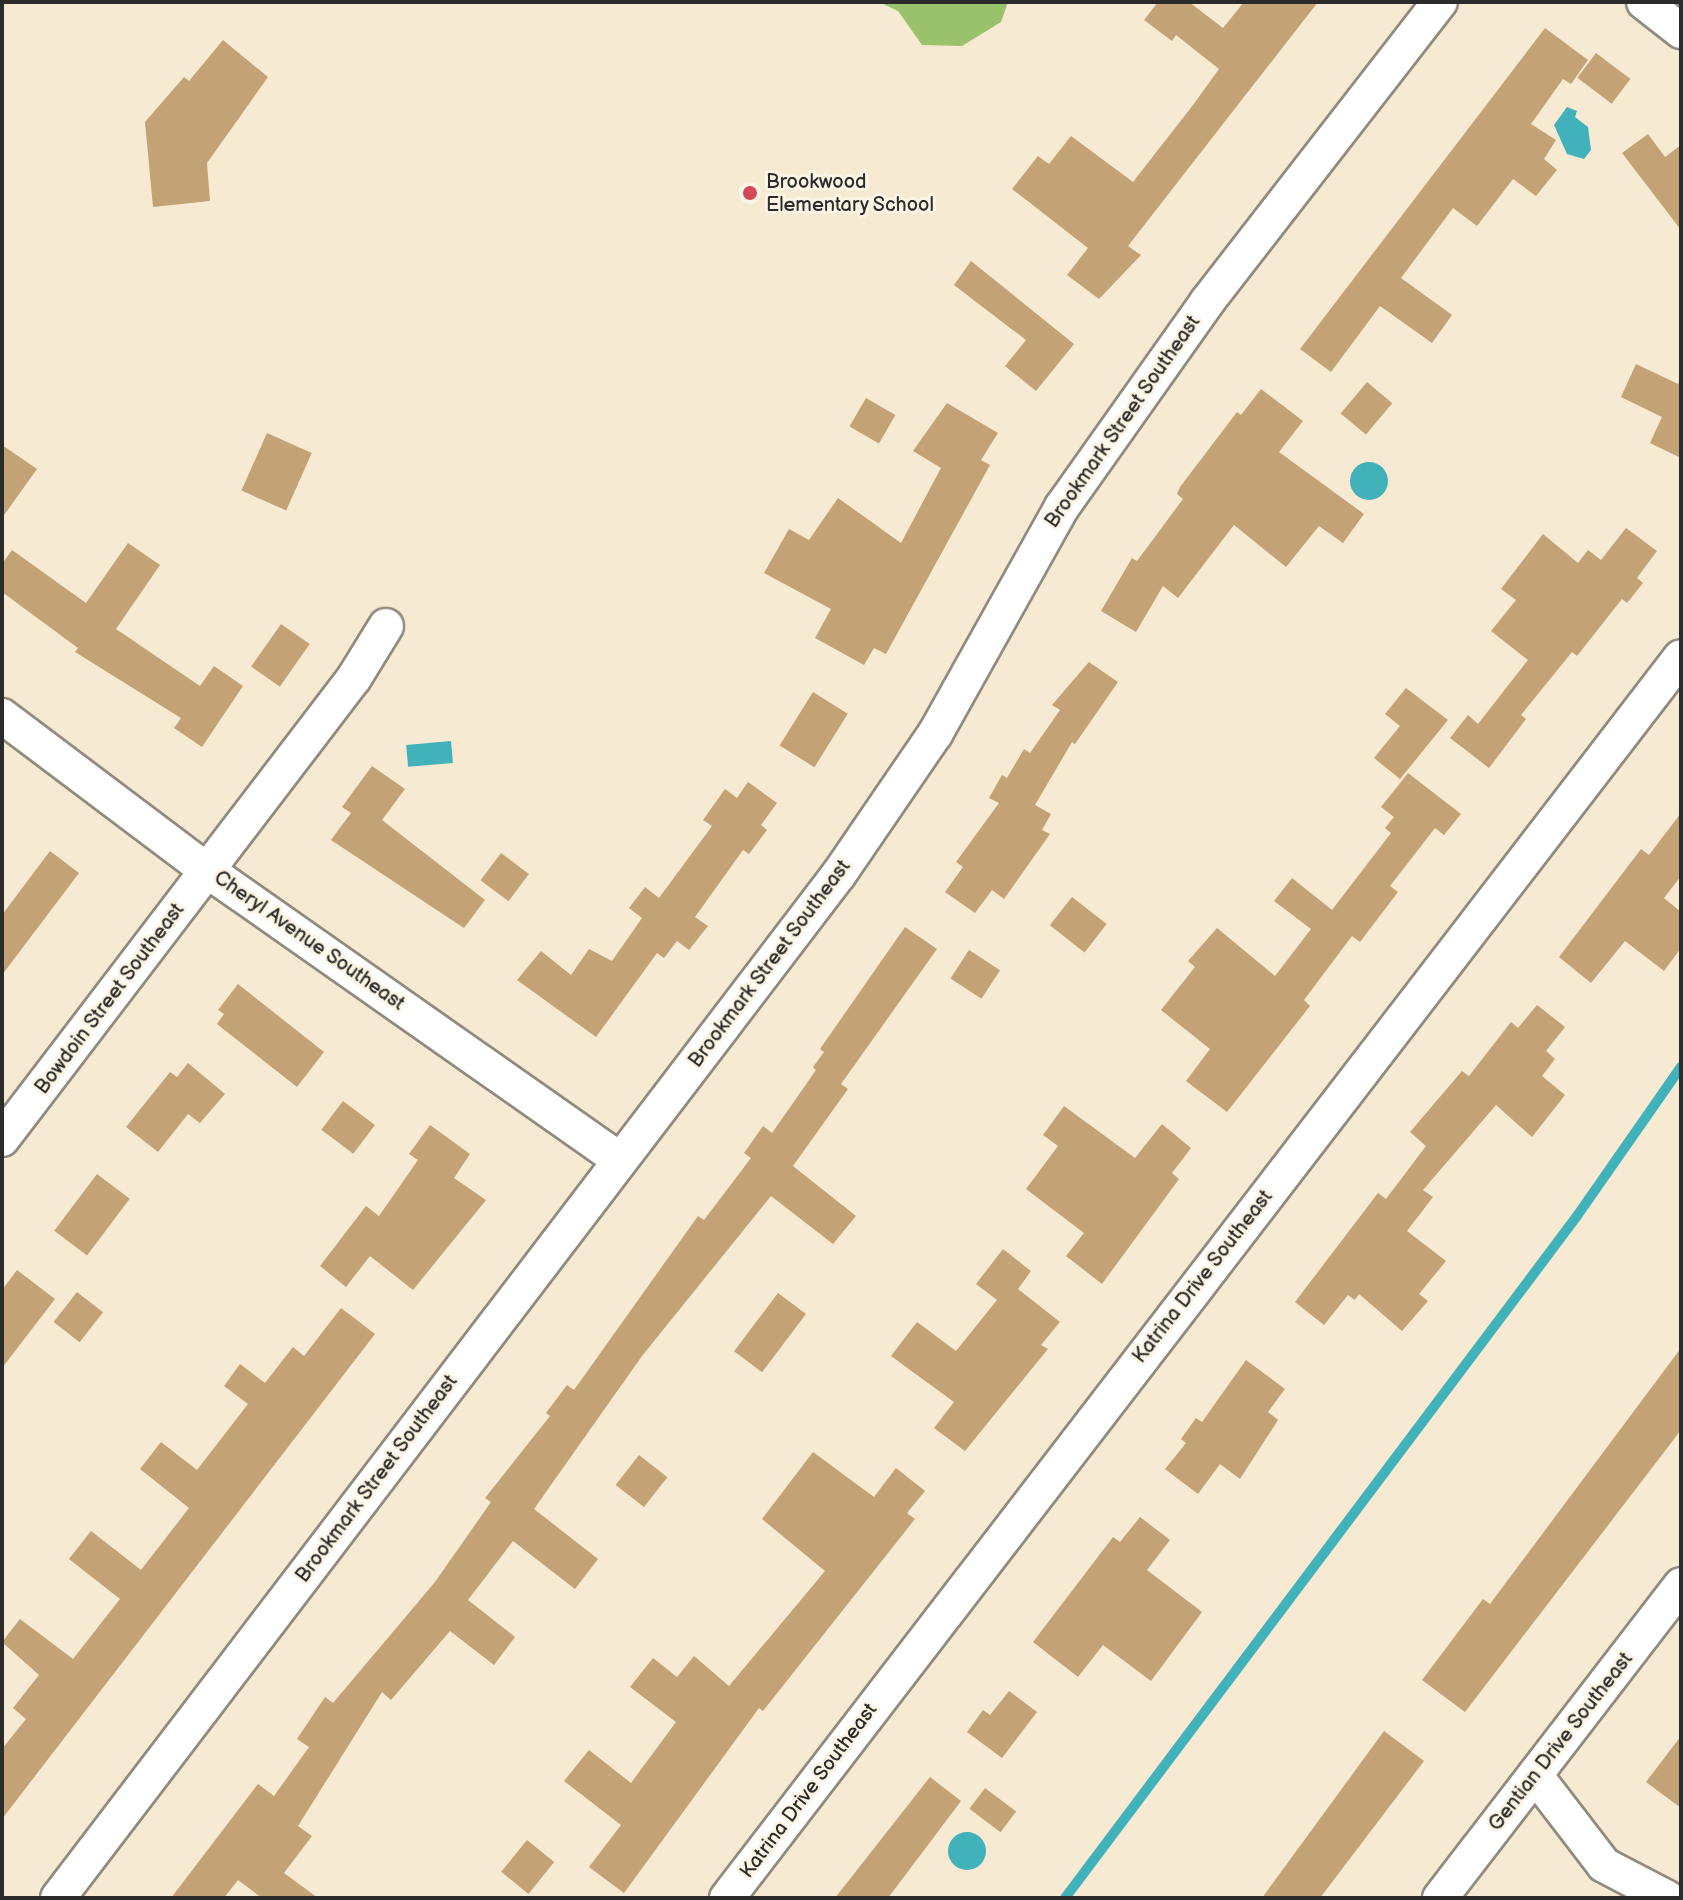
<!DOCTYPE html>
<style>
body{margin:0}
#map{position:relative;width:1683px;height:1900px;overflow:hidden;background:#f7ead2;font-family:"Balsamiq Sans",sans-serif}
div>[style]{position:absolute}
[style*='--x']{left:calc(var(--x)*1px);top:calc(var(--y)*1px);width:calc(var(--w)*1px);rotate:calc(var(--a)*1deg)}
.green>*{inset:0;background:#9ac26d}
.water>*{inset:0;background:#41b1ba;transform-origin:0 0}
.round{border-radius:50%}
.stream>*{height:10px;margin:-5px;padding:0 5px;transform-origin:5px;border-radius:5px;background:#41b1ba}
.building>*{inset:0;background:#c3a275;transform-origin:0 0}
.roads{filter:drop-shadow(2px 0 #918a7e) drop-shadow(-2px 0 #918a7e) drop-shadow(0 2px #918a7e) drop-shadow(0 -2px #918a7e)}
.street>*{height:34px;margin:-17px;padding:0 17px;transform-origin:17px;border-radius:17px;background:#fff}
.dots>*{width:22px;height:22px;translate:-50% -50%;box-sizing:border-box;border:4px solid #fcf5e5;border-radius:50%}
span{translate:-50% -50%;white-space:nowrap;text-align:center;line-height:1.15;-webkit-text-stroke:6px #fcf5e5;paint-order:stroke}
.poi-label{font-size:20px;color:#2b2b2b}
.left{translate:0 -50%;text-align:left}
.street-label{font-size:20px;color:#2b2b2b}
.frame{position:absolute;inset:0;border:4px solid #2b2b2b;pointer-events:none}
</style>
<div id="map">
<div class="green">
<i style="clip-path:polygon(879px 2px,1008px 2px,1001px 22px,962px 46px,922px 45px,898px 11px)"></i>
</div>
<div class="water">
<i style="clip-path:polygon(1567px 107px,1577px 111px,1575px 117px,1588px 127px,1591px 150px,1584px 159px,1567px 154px,1554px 125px)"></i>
<i class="round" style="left:1350px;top:462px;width:38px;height:38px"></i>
<i style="left:451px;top:741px;width:22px;height:45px;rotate:85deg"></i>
<i class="round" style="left:948px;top:1832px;width:38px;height:38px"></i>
</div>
<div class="stream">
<i style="--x:1065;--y:1898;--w:853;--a:-53.1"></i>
<i style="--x:1577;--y:1216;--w:182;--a:-55.1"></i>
</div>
<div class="building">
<i style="clip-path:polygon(1158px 2px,1189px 2px,1223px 28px,1244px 2px,1318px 2px,1128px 246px,1141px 255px,1099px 299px,1067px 275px,1088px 248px,1012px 189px,1038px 156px,1049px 164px,1071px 136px,1133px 182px,1193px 105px,1219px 69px,1176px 35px,1172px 41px,1144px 20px)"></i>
<i style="clip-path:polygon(1545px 28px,1588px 60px,1571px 84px,1563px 79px,1531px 124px,1556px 140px,1544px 159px,1557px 170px,1536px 196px,1513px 179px,1477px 226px,1453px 208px,1401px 278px,1452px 315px,1432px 343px,1380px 306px,1331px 372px,1300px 349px)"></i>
<i style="clip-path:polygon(223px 40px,268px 77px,207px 163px,210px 201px,153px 207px,145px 122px,184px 77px,189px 81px)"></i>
<i style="left:1596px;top:53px;width:43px;height:31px;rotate:37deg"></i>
<i style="clip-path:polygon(1648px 134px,1665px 157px,1681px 145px,1681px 230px,1622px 153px)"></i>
<i style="clip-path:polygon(971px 261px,1074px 344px,1036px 391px,1005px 366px,1026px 340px,954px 285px)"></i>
<i style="clip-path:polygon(1636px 364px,1678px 384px,1681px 378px,1681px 458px,1650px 443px,1662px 417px,1621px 397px)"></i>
<i style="left:1367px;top:382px;width:33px;height:41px;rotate:40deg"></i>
<i style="clip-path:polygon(1261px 389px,1303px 421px,1279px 452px,1364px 514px,1343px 543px,1319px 526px,1286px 567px,1234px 525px,1178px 598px,1163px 586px,1136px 632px,1101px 611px,1132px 558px,1137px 561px,1183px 499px,1177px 494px,1180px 487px,1237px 412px,1241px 415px)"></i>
<i style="left:866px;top:398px;width:34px;height:33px;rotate:30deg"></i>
<i style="clip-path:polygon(947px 403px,998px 433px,981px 460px,990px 465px,886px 654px,874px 648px,864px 665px,815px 638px,831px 609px,764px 573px,789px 529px,809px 540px,838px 498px,901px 543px,941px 468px,913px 451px)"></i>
<i style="left:267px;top:433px;width:49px;height:63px;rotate:24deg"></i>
<i style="clip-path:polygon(2px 445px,37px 469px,2px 518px)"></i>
<i style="clip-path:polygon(1626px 528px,1657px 551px,1637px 578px,1643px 583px,1627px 603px,1622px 599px,1577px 656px,1572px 652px,1521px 715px,1526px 719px,1489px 768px,1450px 738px,1468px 715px,1478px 724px,1528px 660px,1491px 631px,1516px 600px,1501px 589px,1543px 534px,1578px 563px,1588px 550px,1601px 560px)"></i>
<i style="clip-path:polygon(128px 543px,160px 565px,116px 629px,200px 686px,214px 666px,243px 686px,202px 747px,174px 728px,181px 718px,75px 652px,78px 648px,2px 592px,2px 564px,12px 550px,86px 603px)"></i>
<i style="left:281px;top:624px;width:35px;height:52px;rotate:35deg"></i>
<i style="clip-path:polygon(1089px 662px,1118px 682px,1075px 744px,1072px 742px,1035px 805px,1051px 814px,1042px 830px,1050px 834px,1004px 899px,992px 890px,975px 913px,945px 892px,963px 867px,956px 862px,999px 803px,989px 798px,1002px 775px,1007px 778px,1024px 749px,1030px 753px,1060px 710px,1052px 705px)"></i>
<i style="clip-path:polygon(1406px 688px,1448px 720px,1400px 779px,1374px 758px,1400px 726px,1385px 714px)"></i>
<i style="left:813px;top:692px;width:41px;height:63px;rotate:32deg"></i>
<i style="clip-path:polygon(372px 766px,405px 789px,382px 820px,485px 900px,464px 928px,331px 840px,351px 813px,342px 807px)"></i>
<i style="clip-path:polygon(1408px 773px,1461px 814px,1444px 835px,1435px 828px,1390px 886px,1398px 892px,1360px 942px,1352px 936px,1304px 1000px,1310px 1006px,1227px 1112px,1186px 1081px,1210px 1049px,1161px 1010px,1195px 967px,1188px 961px,1217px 928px,1275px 976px,1311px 929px,1274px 901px,1292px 878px,1332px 910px,1391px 833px,1385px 828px,1394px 817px,1381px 807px)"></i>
<i style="clip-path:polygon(748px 782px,777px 803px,761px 825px,767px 830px,749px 854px,743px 850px,695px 917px,708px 926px,689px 950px,677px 941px,664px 958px,657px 953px,596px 1037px,517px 980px,541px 951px,571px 975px,589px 949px,612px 961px,642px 918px,629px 908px,645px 887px,659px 898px,712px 826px,703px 820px,725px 789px,737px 798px)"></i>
<i style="clip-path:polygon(1681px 813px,1681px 876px,1664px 898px,1681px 912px,1681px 948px,1664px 971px,1625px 941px,1591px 983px,1559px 957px,1641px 849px,1649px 855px)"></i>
<i style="clip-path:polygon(50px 851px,79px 873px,2px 975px,2px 915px)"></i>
<i style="left:501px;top:853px;width:35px;height:34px;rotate:37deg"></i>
<i style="left:1072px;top:897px;width:44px;height:36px;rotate:38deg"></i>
<i style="clip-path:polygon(905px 927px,937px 949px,841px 1084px,848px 1089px,793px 1166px,856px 1216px,833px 1244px,771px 1196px,642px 1356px,534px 1509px,598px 1559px,575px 1589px,513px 1541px,468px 1600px,515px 1637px,494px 1665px,450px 1631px,391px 1700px,382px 1692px,298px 1826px,312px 1836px,284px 1873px,318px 1898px,262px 1898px,238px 1880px,224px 1898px,171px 1898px,258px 1784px,274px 1796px,309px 1747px,297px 1739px,325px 1697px,333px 1703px,435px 1582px,491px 1502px,485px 1498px,550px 1416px,546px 1413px,567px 1385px,574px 1390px,698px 1216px,704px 1220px,751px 1158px,744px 1153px,763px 1126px,772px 1133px,816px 1070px,813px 1067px,824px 1052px,820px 1049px)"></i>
<i style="left:969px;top:950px;width:37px;height:34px;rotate:33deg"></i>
<i style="clip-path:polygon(238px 984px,324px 1052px,297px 1087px,217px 1024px,224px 1014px,218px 1010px)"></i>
<i style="clip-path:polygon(1537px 1005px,1565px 1027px,1546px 1051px,1555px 1059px,1542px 1076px,1565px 1095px,1532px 1137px,1496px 1105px,1423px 1190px,1433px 1197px,1407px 1231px,1446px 1261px,1419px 1294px,1428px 1301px,1402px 1331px,1359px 1294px,1355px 1300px,1348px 1295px,1324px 1325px,1295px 1302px,1378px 1193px,1386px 1199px,1426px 1146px,1410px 1132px,1462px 1071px,1469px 1076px,1511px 1022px,1518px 1028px)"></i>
<i style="clip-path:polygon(188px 1063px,225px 1094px,200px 1123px,188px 1114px,158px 1152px,126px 1127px,170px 1072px,177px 1077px)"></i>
<i style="left:343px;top:1101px;width:40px;height:36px;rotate:37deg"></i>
<i style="clip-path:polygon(1064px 1106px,1135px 1158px,1162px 1124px,1191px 1148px,1172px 1173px,1179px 1179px,1102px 1284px,1066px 1256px,1084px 1233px,1026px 1189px,1058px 1146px,1043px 1135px)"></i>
<i style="clip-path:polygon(430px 1125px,470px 1154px,454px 1178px,486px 1200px,413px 1290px,370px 1256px,346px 1287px,320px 1266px,366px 1206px,379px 1216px,418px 1160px,409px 1154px)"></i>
<i style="left:97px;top:1174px;width:41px;height:71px;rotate:37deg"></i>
<i style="clip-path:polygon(1003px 1249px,1031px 1271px,1018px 1289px,1060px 1322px,1041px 1345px,1048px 1349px,965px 1451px,934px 1428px,954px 1402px,891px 1356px,917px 1322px,956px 1351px,997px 1300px,976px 1284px)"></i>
<i style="clip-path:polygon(17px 1270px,55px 1299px,2px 1368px,2px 1290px)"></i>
<i style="left:77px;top:1292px;width:33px;height:38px;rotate:38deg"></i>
<i style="left:778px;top:1293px;width:35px;height:73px;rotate:37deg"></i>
<i style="clip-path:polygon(341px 1308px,375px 1334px,2px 1819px,2px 1749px,26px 1719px,13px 1708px,39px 1675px,2px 1642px,20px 1619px,73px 1659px,120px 1599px,69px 1559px,91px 1531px,141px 1570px,189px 1508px,140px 1469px,161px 1442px,197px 1470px,248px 1404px,224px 1386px,240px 1364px,265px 1383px,293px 1347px,304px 1356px)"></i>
<i style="clip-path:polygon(1681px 1348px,1681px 1430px,1465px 1712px,1422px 1680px,1483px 1599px,1490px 1604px)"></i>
<i style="clip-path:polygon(1246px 1360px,1285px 1389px,1268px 1412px,1278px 1420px,1240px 1479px,1220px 1464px,1198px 1494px,1165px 1469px,1186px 1443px,1181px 1439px,1196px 1418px,1202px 1422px)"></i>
<i style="clip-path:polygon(813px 1452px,874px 1497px,896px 1468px,925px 1491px,907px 1513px,915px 1519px,763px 1711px,759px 1708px,624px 1893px,589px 1867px,621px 1825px,564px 1781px,589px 1750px,631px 1783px,676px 1722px,630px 1687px,653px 1658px,677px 1677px,694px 1656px,729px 1686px,825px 1571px,762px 1519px)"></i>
<i style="left:639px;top:1455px;width:36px;height:38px;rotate:38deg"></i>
<i style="clip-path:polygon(1140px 1517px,1170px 1540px,1147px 1570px,1202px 1612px,1151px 1681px,1103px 1645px,1078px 1677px,1033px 1642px,1113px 1537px,1120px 1542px)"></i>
<i style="clip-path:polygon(1009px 1691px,1037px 1712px,1002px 1758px,967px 1732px,983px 1710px,990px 1715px)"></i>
<i style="clip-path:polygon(1384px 1731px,1424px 1761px,1320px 1898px,1262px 1898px)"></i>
<i style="clip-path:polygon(1681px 1736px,1681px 1808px,1646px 1782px)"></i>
<i style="clip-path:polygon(930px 1777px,961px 1801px,888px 1898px,835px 1898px)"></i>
<i style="left:985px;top:1788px;width:39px;height:26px;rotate:37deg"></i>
<i style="left:527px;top:1840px;width:35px;height:41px;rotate:39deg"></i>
</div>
<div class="roads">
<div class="street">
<i style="--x:1644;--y:2;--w:47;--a:38.1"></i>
<i style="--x:2;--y:716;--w:258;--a:37"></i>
<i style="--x:208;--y:871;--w:503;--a:35.05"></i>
<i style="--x:2;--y:1139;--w:580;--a:-52.64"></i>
<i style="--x:354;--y:678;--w:61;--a:-58.4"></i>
<i style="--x:1535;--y:1775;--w:113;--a:52.5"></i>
<i style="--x:1604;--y:1865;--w:71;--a:27.6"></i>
<i style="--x:58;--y:1898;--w:1288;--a:-52.67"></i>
<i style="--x:839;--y:874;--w:170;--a:-55.6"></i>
<i style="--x:935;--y:734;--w:260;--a:-60.8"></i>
<i style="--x:1062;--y:507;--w:251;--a:-54.7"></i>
<i style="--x:1207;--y:302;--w:380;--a:-52.2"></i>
<i style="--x:727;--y:1898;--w:1565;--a:-52.45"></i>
<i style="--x:1440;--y:1898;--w:395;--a:-52.4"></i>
</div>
</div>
<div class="dots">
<i style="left:750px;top:193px;background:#d1495b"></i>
</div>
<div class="poi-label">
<span class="left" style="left:766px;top:194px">Brookwood<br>Elementary School</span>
</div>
<div class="street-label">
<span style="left:1123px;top:422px;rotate:-55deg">Brookmark Street Southeast</span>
<span style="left:309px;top:941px;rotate:35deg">Cheryl Avenue Southeast</span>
<span style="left:770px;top:964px;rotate:-53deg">Brookmark Street Southeast</span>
<span style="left:110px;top:999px;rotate:-53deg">Bowdoin Street Southeast</span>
<span style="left:1203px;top:1277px;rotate:-52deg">Katrina Drive Southeast</span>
<span style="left:377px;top:1479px;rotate:-53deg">Brookmark Street Southeast</span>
<span style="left:1561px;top:1742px;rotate:-52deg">Gentian Drive Southeast</span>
<span style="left:809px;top:1791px;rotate:-53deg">Katrina Drive Southeast</span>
</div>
<div class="frame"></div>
</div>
